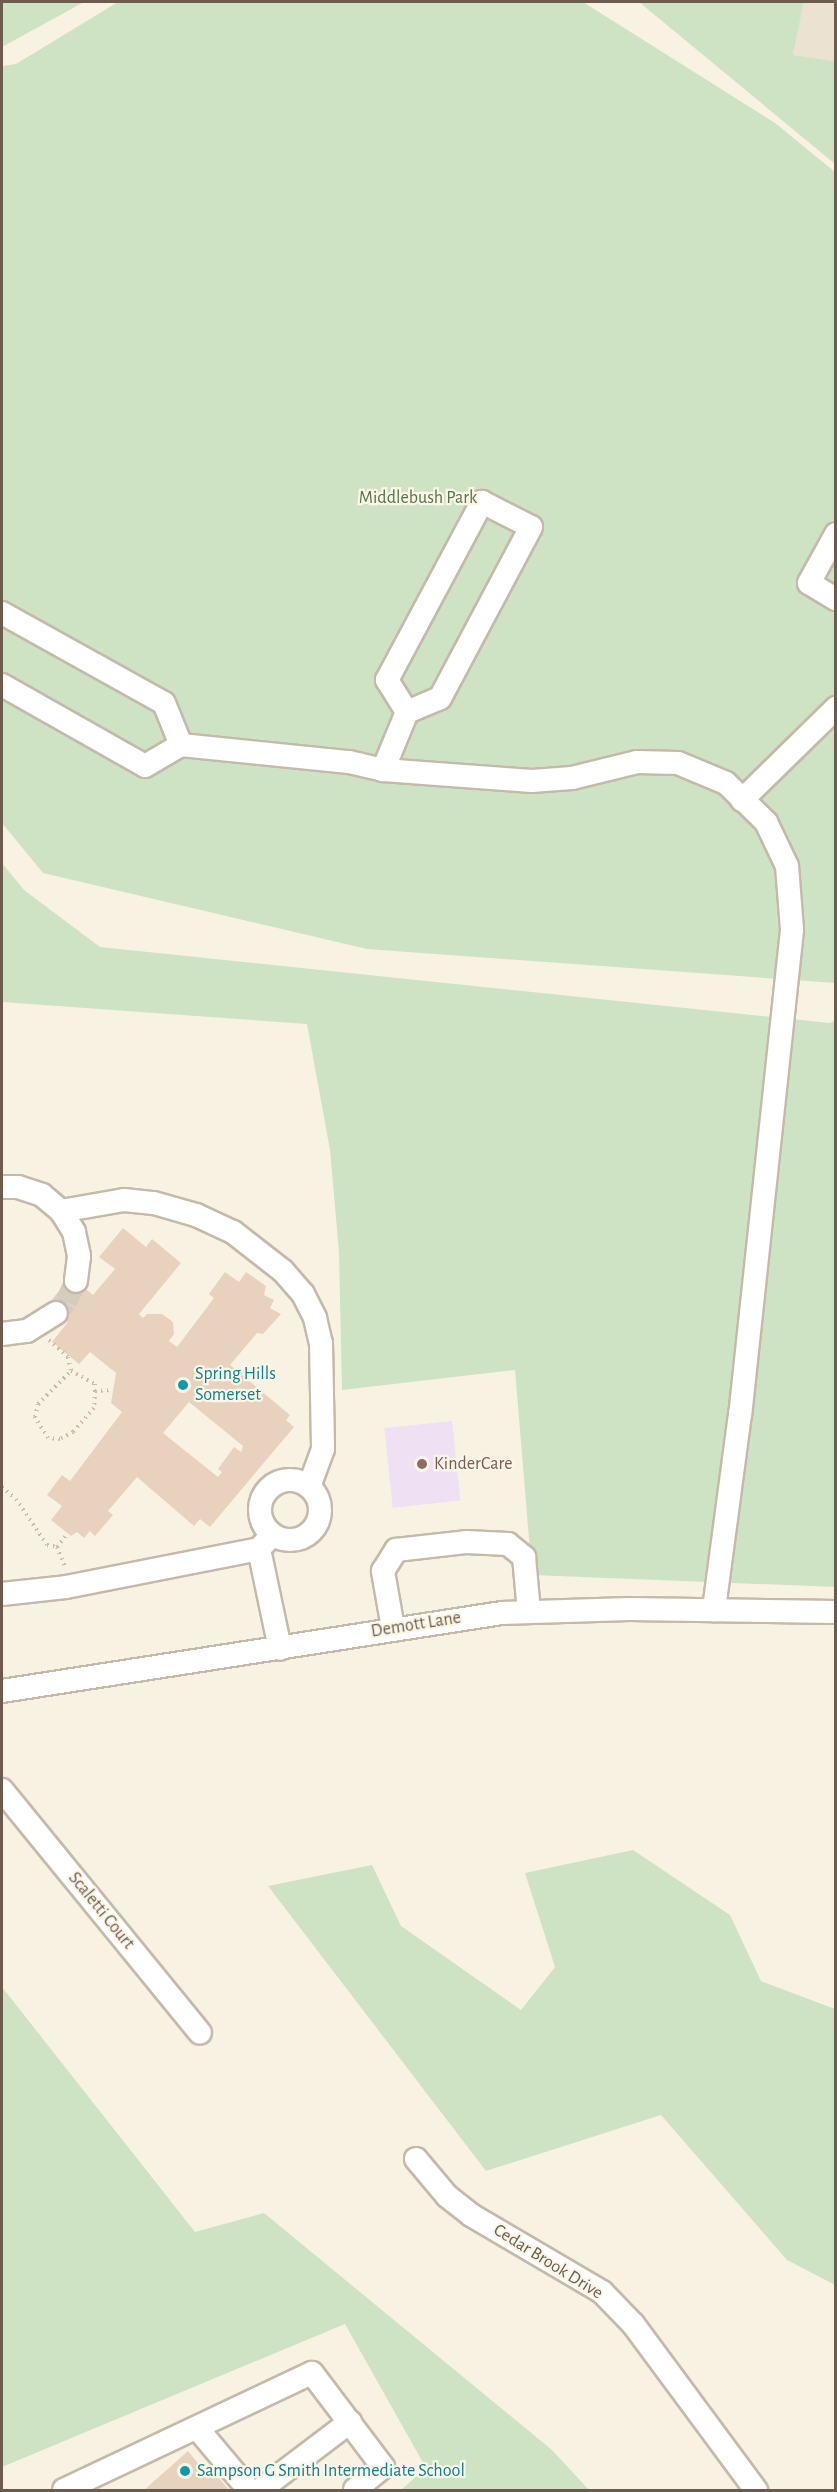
<!DOCTYPE html>
<style>
body{margin:0}
#map{position:relative;width:837px;height:2492px;overflow:hidden;background:#f8f2e3;font-family:"Alegreya Sans",sans-serif}
div>[style]{position:absolute}
[style*='--x']{left:calc(var(--x)*1px);top:calc(var(--y)*1px);width:calc(var(--w)*1px);rotate:calc(var(--a)*1deg)}
.residential>*{inset:0;background:#ece2d1}
.education>*{inset:0;background:#efe0f4;transform-origin:0 0}
.green>*{inset:0;background:#cee3c4}
.building>*{inset:0;background:#e8d2bd}
.minor-tunnel>*{height:22px;margin-top:-11px;transform-origin:0;background:repeating-linear-gradient(90deg,#d5ccbe 0 22px,transparent 0 33px)}
.path>*{height:4px;margin-top:-2px;transform-origin:0;background:repeating-linear-gradient(90deg,#ceb8a3 0 1.5px,transparent 0 6px)}
.roads{filter:drop-shadow(2px 0 #c5b9a9) drop-shadow(-2px 0 #c5b9a9) drop-shadow(0 2px #c5b9a9) drop-shadow(0 -2px #c5b9a9)}
.minor>*{height:22px;margin:-11px;padding:0 11px;transform-origin:11px;border-radius:11px;background:#fff}
.minor>.ring{margin:-11px;padding:0;box-sizing:content-box;background:none;border:22px solid #fff;border-radius:50%}
.dots>*{width:16px;height:16px;translate:-50% -50%;box-sizing:border-box;border:3px solid #fcf6e9;border-radius:50%}
span{translate:-50% -50%;white-space:nowrap;text-align:center;line-height:1.15;-webkit-text-stroke:4.5px #fcf6e9;paint-order:stroke}
.park-label{font-size:18px;color:#53774a}
.culture-label{font-size:18px;color:#0d838f}
.left{translate:0 -50%;text-align:left}
.education-label{font-size:18px;color:#785e54}
.street-label{font-size:18px;color:#6d5c4d}
.frame{position:absolute;inset:0;border:3px solid #6d5c4d;pointer-events:none}
</style>
<div id="map">
<div class="residential">
<i style="clip-path:polygon(804px 2px,835px 2px,835px 61px,793px 55px)"></i>
</div>
<div class="education">
<i style="left:452px;top:1421px;width:80px;height:68px;rotate:84deg"></i>
</div>
<div class="green">
<i style="clip-path:polygon(2px 2px,84px 2px,2px 47px)"></i>
<i style="clip-path:polygon(118px 2px,583px 2px,775px 123px,835px 172px,835px 983px,367px 949px,43px 873px,2px 823px,2px 66px,16px 64px)"></i>
<i style="clip-path:polygon(639px 2px,804px 2px,793px 55px,835px 61px,835px 164px)"></i>
<i style="clip-path:polygon(2px 863px,24px 890px,100px 947px,830px 1023px,835px 1020px,835px 1587px,532px 1575px,515px 1370px,342px 1390px,339px 1252px,330px 1150px,307px 1024px,2px 1002px)"></i>
<i style="clip-path:polygon(633px 1850px,730px 1915px,761px 1981px,835px 2009px,835px 2285px,787px 2260px,661px 2115px,486px 2171px,268px 1886px,372px 1865px,401px 1926px,521px 2010px,555px 1967px,525px 1873px)"></i>
<i style="clip-path:polygon(2px 1987px,195px 2232px,264px 2213px,552px 2450px,589px 2490px,401px 2490px,426px 2468px,345px 2324px,2px 2467px)"></i>
</div>
<div class="building">
<i style="clip-path:polygon(evenodd,123px 1228px,146px 1247px,152px 1239px,181px 1263px,139px 1314px,143px 1318px,147px 1314px,162px 1314px,173px 1322px,174px 1334px,169px 1341px,177px 1347px,214px 1298px,209px 1294px,225px 1272px,239px 1282px,246px 1272px,266px 1286px,264px 1295px,274px 1300px,270px 1308px,281px 1314px,263px 1334px,257px 1333px,230px 1365px,290px 1415px,286px 1420px,294px 1427px,210px 1527px,200px 1519px,194px 1526px,137px 1477px,108px 1511px,113px 1515px,95px 1536px,90px 1531px,84px 1538px,77px 1532px,71px 1536px,51px 1520px,62px 1506px,47px 1495px,62px 1475px,70px 1481px,122px 1412px,111px 1403px,116px 1373px,90px 1352px,79px 1364px,52px 1342px,68px 1322px,47px 1305px,71px 1277px,93px 1295px,115px 1269px,99px 1257px,123px 1228px,189px 1402px,243px 1446px,241px 1452px,234px 1447px,218px 1469px,222px 1472px,218px 1477px,163px 1433px,189px 1402px)"></i>
<i style="clip-path:polygon(188px 2451px,206px 2473px,211px 2469px,229px 2490px,144px 2490px)"></i>
</div>
<div class="minor-tunnel">
<i style="--x:56;--y:1313;--w:15;--a:-48"></i>
<i style="--x:66;--y:1302;--w:23;--a:-65"></i>
</div>
<div class="path">
<i style="--x:49;--y:1340;--w:25;--a:42"></i>
<i style="--x:68;--y:1357;--w:14;--a:78"></i>
<i style="--x:71;--y:1371;--w:27;--a:28"></i>
<i style="--x:95;--y:1384;--w:7;--a:90"></i>
<i style="--x:95;--y:1391;--w:17;--a:93"></i>
<i style="--x:94;--y:1408;--w:32;--a:131"></i>
<i style="--x:73;--y:1432;--w:15;--a:152"></i>
<i style="--x:60;--y:1439;--w:12;--a:-175"></i>
<i style="--x:48;--y:1438;--w:25;--a:-122"></i>
<i style="--x:35;--y:1417;--w:13;--a:-77"></i>
<i style="--x:38;--y:1404;--w:47;--a:-45"></i>
<i style="--x:95;--y:1391;--w:17;--a:-3"></i>
<i style="--x:2;--y:1487;--w:18;--a:41"></i>
<i style="--x:16;--y:1499;--w:55;--a:56"></i>
<i style="--x:47;--y:1545;--w:10;--a:11"></i>
<i style="--x:57;--y:1547;--w:18;--a:-52"></i>
<i style="--x:57;--y:1547;--w:22;--a:68"></i>
</div>
<div class="roads">
<div class="minor">
<i style="--x:836;--y:534;--w:56;--a:118.9"></i>
<i style="--x:809;--y:583;--w:31;--a:31"></i>
<i style="--x:2;--y:613;--w:185;--a:29.1"></i>
<i style="--x:164;--y:703;--w:45;--a:68"></i>
<i style="--x:2;--y:685;--w:164;--a:29.5"></i>
<i style="--x:145;--y:766;--w:42;--a:-30.3"></i>
<i style="--x:181;--y:745;--w:169;--a:5.8"></i>
<i style="--x:349;--y:762;--w:35;--a:13"></i>
<i style="--x:407;--y:712;--w:38;--a:-122"></i>
<i style="--x:387;--y:680;--w:202;--a:-61.9"></i>
<i style="--x:482;--y:502;--w:55;--a:27"></i>
<i style="--x:531;--y:527;--w:194;--a:118"></i>
<i style="--x:440;--y:698;--w:36;--a:157"></i>
<i style="--x:407;--y:712;--w:63;--a:112.5"></i>
<i style="--x:383;--y:770;--w:149;--a:4.2"></i>
<i style="--x:532;--y:781;--w:40;--a:-4.3"></i>
<i style="--x:572;--y:778;--w:67;--a:-13.8"></i>
<i style="--x:637;--y:762;--w:41;--a:1.4"></i>
<i style="--x:678;--y:763;--w:52;--a:22.6"></i>
<i style="--x:726;--y:783;--w:56;--a:44.3"></i>
<i style="--x:766;--y:822;--w:49;--a:64.5"></i>
<i style="--x:787;--y:866;--w:64;--a:85.5"></i>
<i style="--x:792;--y:930;--w:487;--a:96.1"></i>
<i style="--x:740;--y:1414;--w:198;--a:97.6"></i>
<i style="--x:742;--y:800;--w:132;--a:-44.4"></i>
<i style="--x:2;--y:1187;--w:16;--a:0"></i>
<i style="--x:18;--y:1187;--w:25;--a:18"></i>
<i style="--x:42;--y:1195;--w:25;--a:40"></i>
<i style="--x:61;--y:1211;--w:25;--a:58"></i>
<i style="--x:74;--y:1232;--w:25;--a:78"></i>
<i style="--x:79;--y:1256;--w:25;--a:97"></i>
<i style="--x:61;--y:1211;--w:64;--a:-9.9"></i>
<i style="--x:124;--y:1200;--w:30;--a:6"></i>
<i style="--x:154;--y:1203;--w:44;--a:15.9"></i>
<i style="--x:196;--y:1215;--w:41;--a:24.7"></i>
<i style="--x:233;--y:1232;--w:63;--a:38"></i>
<i style="--x:283;--y:1271;--w:30;--a:49"></i>
<i style="--x:303;--y:1294;--w:27;--a:63"></i>
<i style="--x:315;--y:1318;--w:26;--a:77"></i>
<i style="--x:321;--y:1343;--w:106;--a:88.9"></i>
<i style="--x:323;--y:1449;--w:40;--a:110.2"></i>
<i style="--x:2;--y:1334;--w:25;--a:-7"></i>
<i style="--x:27;--y:1331;--w:34;--a:-32"></i>
<i class="ring" style="left:260px;top:1480px;width:38px;height:38px"></i>
<i style="--x:259;--y:1549;--w:102;--a:78.1"></i>
<i style="--x:2;--y:1594;--w:64;--a:-6.2"></i>
<i style="--x:66;--y:1587;--w:197;--a:-11.1"></i>
<i style="--x:259;--y:1549;--w:19;--a:-47"></i>
<i style="--x:393;--y:1628;--w:58;--a:-100"></i>
<i style="--x:383;--y:1571;--w:25;--a:-58"></i>
<i style="--x:396;--y:1550;--w:70;--a:-6.5"></i>
<i style="--x:466;--y:1542;--w:42;--a:2.7"></i>
<i style="--x:508;--y:1544;--w:21;--a:39"></i>
<i style="--x:524;--y:1557;--w:55;--a:84.8"></i>
<i style="--x:2;--y:1691;--w:506;--a:-8.87"></i>
<i style="--x:502;--y:1613;--w:127;--a:-1.8"></i>
<i style="--x:629;--y:1609;--w:207;--a:0.8"></i>
<i style="--x:2;--y:1790;--w:313;--a:50.8"></i>
<i style="--x:416;--y:2159;--w:48;--a:50"></i>
<i style="--x:447;--y:2196;--w:31;--a:38"></i>
<i style="--x:471;--y:2215;--w:152;--a:30.4"></i>
<i style="--x:602;--y:2292;--w:45;--a:45.9"></i>
<i style="--x:633;--y:2324;--w:207;--a:53.5"></i>
<i style="--x:197;--y:2428;--w:81;--a:50"></i>
<i style="--x:64;--y:2490;--w:274;--a:-25.3"></i>
<i style="--x:312;--y:2373;--w:118;--a:52.9"></i>
<i style="--x:383;--y:2467;--w:36;--a:141"></i>
<i style="--x:260;--y:2490;--w:113;--a:-37.1"></i>
</div>
</div>
<div class="dots">
<i style="left:183px;top:1385px;background:#0f9aa8"></i>
<i style="left:422px;top:1464px;background:#8d6e63"></i>
<i style="left:185px;top:2471px;background:#0f9aa8"></i>
</div>
<div class="park-label">
<span style="left:418px;top:498px">Middlebush Park</span>
</div>
<div class="culture-label">
<span class="left" style="left:195px;top:1385px">Spring Hills<br>Somerset</span>
<span class="left" style="left:197px;top:2471px">Sampson G Smith Intermediate School</span>
</div>
<div class="education-label">
<span class="left" style="left:434px;top:1464px">KinderCare</span>
</div>
<div class="street-label">
<span style="left:416px;top:1625px;rotate:-9deg">Demott Lane</span>
<span style="left:101px;top:1911px;rotate:51deg">Scaletti Court</span>
<span style="left:548px;top:2262px;rotate:32deg">Cedar Brook Drive</span>
</div>
<div class="frame"></div>
</div>
